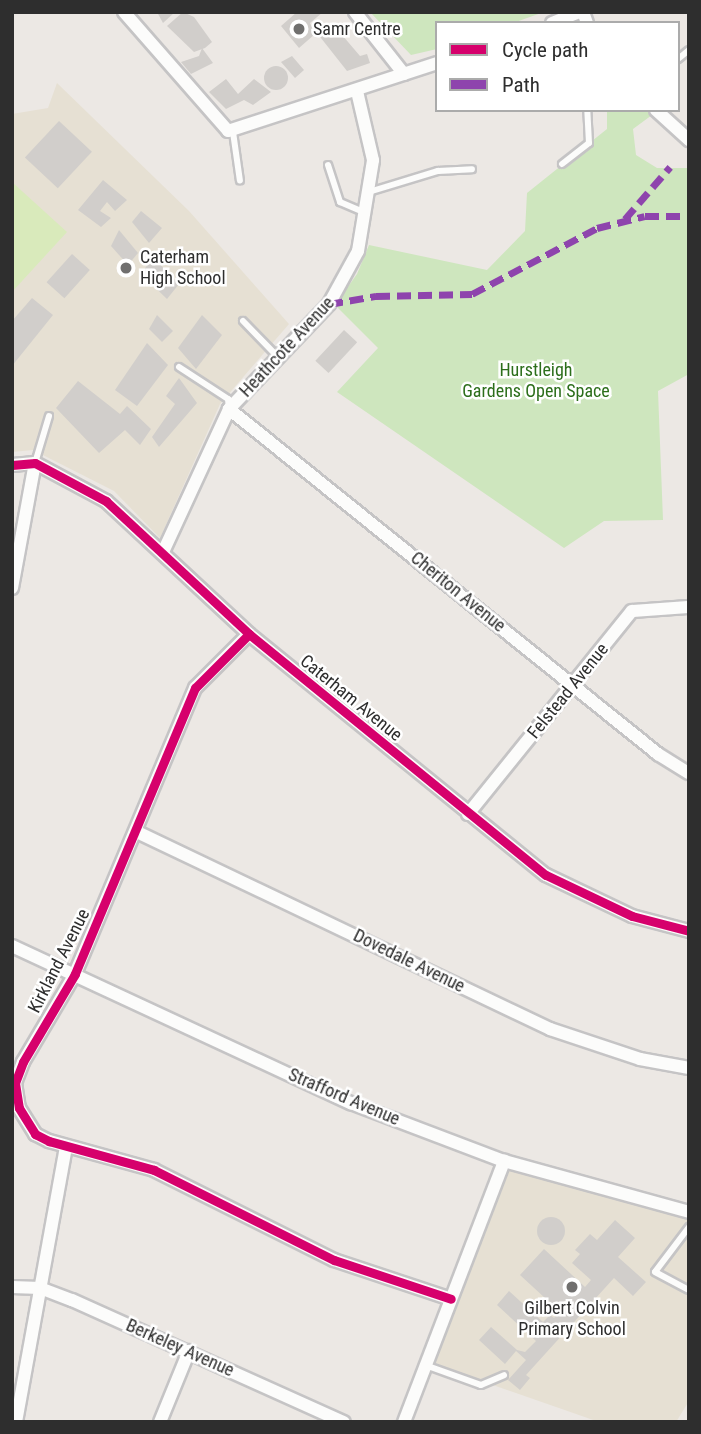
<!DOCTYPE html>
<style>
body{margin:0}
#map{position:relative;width:701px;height:1434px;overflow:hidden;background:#ece8e4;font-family:"Roboto Condensed",sans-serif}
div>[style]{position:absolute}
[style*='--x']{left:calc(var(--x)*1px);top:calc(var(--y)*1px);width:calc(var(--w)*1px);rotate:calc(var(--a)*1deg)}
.education>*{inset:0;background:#e6e0d3}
.green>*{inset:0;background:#cee6be}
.pitch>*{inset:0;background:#d9eabb}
.building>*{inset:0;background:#d1cecb;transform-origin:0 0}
.round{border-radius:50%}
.roads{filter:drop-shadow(2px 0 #c5c4c5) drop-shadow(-2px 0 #c5c4c5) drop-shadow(0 2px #c5c4c5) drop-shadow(0 -2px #c5c4c5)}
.service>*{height:6px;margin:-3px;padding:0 3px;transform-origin:3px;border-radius:3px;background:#fcfcfb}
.minor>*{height:12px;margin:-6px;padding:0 6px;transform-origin:6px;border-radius:6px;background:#fcfcfb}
.quiet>*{height:7px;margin-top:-3.5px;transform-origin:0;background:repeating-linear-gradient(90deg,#8e44ad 0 14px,transparent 0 21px)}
.cycleway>*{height:9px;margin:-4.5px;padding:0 4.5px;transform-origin:4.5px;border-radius:4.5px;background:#d6006c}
.dots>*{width:19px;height:19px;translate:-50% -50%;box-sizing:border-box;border:4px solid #fff;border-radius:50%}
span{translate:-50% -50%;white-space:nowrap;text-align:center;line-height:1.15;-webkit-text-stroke:5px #fff;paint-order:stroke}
.poi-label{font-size:18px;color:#2e2e2e}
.left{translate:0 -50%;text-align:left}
.street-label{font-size:18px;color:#2e2e2e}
.park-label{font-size:18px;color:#2c6e1b}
.frame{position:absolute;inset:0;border:14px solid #2e2e2e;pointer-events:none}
.legend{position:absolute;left:435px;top:21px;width:245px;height:91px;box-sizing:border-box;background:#fff;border:2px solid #ababab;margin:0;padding:9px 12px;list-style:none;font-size:21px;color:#2e2e2e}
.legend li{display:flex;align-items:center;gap:14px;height:35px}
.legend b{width:35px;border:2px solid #ababab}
</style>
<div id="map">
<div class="education">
<i style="clip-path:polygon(57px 83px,189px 211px,289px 324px,220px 404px,160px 538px,114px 491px,33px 450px,12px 452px,12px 114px,48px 108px)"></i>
<i style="clip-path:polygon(504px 1161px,689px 1211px,689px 1401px,676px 1422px,599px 1422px,427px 1362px)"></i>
</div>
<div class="green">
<i style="clip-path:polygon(370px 12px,544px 12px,513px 23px,437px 23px,437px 49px,411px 55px)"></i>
<i style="clip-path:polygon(607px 110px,647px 110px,652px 115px,633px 129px,636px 155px,657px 168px,689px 168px,689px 374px,658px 391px,663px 520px,604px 521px,564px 548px,337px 392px,378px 348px,335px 305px,357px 274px,369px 245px,487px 270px,525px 231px,527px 193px,607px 129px)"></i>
</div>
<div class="pitch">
<i style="clip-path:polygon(12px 182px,67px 232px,12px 292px)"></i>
</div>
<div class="building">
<i style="clip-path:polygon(157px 12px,175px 12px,163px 23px)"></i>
<i style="clip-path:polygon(183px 12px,194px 17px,212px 42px,205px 48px,194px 52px,167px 26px)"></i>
<i style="clip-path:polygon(297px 12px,323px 12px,310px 23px,315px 34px,299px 48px,281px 26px)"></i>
<i style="clip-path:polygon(331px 22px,360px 56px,367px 54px,370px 63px,347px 71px,317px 33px)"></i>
<i style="clip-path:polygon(202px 48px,213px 63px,191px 74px,181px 62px,199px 56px)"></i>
<i style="clip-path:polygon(292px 56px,304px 70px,295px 78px,281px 62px)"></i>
<i class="round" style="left:264px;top:66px;width:24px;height:24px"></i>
<i style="clip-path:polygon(226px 79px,238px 94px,254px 79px,271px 92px,253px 105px,244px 100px,226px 109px,209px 92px)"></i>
<i style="left:59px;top:121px;width:45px;height:50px;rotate:43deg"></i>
<i style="clip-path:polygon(103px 180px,127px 200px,115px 211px,107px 202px,100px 211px,111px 218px,101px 227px,78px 210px)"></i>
<i style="clip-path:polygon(141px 211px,162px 228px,149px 243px,132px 222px)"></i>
<i style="clip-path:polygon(119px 230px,138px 253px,128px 265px,111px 246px)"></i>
<i style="left:72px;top:254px;width:24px;height:38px;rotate:42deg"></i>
<i style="clip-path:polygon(153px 257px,179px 284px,167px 299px,141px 274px)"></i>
<i style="clip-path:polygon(32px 298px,53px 315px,12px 366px,12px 321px)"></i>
<i style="clip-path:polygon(157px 315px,173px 331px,162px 342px,149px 329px)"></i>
<i style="clip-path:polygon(202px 315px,222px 335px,196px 369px,178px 348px)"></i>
<i style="left:344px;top:330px;width:18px;height:42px;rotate:43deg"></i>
<i style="clip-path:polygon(147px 343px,168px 365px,137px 406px,115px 390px)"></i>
<i style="clip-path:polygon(179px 378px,197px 403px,159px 447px,152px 437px,175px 404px,166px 396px)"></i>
<i style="clip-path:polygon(78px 381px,120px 414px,127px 406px,151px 429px,140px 445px,125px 430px,99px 453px,56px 408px)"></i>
<i class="round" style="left:537px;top:1217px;width:28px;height:28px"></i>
<i style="clip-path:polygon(615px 1220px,635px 1238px,618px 1257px,646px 1282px,633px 1296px,614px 1278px,526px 1375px,530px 1378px,520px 1390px,508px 1380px,526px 1360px,516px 1351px,505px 1364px,479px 1340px,491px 1327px,517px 1350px,525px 1352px,536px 1341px,497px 1305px,509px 1291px,543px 1322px,550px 1315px,554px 1318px,563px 1308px,558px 1310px,520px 1275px,544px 1249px,585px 1287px,591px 1280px,572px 1263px,580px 1254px,575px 1250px,590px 1234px,597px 1240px)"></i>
</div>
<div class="roads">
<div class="service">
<i style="--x:678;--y:59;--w:14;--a:-39"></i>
<i style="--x:233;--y:132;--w:49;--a:81.9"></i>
<i style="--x:562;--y:164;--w:34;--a:-38"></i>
<i style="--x:589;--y:143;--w:33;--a:-93"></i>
<i style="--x:328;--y:165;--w:39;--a:72"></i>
<i style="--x:340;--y:202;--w:28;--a:23"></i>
<i style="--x:372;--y:191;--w:69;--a:-16.9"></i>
<i style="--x:438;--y:171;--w:34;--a:-3"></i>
<i style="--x:243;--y:321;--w:50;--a:45.8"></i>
<i style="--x:179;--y:367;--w:59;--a:33.1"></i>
<i style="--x:228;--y:399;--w:9;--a:84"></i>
<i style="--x:35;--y:463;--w:49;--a:-73.4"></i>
<i style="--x:689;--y:1227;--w:56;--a:127.1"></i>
<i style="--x:655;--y:1272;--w:38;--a:28"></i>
<i style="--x:425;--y:1365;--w:59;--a:19.7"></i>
<i style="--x:481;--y:1385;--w:25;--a:-23"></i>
</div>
<div class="minor">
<i style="--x:124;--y:12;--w:158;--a:48.8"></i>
<i style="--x:228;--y:131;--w:220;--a:-18"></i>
<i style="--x:355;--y:12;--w:79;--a:51.7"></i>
<i style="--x:583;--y:12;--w:12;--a:70"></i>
<i style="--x:552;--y:23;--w:29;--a:-22"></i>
<i style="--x:656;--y:110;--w:45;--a:42.3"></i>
<i style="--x:229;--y:409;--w:551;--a:38.81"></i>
<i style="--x:658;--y:754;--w:36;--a:32"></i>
<i style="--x:12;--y:465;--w:23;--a:-5"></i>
<i style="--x:35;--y:463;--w:81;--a:28.2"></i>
<i style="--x:106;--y:501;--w:195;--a:42.9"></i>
<i style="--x:249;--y:634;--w:382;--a:39.1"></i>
<i style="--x:546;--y:875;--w:95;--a:25.5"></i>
<i style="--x:632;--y:916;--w:59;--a:14.7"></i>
<i style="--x:163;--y:552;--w:157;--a:-65.2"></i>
<i style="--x:229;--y:409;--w:145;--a:-46.4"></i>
<i style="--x:329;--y:304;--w:60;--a:-61.3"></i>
<i style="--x:358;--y:251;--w:92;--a:-80.6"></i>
<i style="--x:373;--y:160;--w:71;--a:-103.1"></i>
<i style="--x:12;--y:588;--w:127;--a:-79.6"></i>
<i style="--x:249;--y:634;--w:76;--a:135"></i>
<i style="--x:195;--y:688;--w:310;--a:112.8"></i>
<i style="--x:75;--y:974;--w:102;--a:120.6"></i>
<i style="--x:23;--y:1062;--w:22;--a:111"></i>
<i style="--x:15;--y:1083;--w:25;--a:81"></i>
<i style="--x:19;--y:1108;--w:31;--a:58"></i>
<i style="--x:35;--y:1134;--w:16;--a:27"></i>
<i style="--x:49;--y:1141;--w:109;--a:15.4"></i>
<i style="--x:154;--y:1170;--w:201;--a:26.6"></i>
<i style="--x:334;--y:1260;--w:123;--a:18.4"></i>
<i style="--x:468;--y:814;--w:261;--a:-51.1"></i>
<i style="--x:632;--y:611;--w:57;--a:-4"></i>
<i style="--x:137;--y:832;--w:458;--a:25.5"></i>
<i style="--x:550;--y:1029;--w:95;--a:18.4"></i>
<i style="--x:640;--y:1059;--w:50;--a:10.4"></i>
<i style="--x:12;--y:946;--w:374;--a:24.9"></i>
<i style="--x:351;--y:1103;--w:164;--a:20.8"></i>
<i style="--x:504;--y:1161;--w:192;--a:15.4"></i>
<i style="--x:12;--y:1287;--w:28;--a:2"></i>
<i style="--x:40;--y:1288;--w:34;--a:21"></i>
<i style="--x:72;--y:1300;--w:298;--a:24.2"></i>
<i style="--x:16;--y:1422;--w:280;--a:-79.7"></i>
<i style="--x:160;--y:1422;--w:77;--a:-67.8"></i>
<i style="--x:404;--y:1422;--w:280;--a:-69"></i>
</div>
</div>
<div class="quiet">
<i style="--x:625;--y:219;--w:69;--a:-49.1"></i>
<i style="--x:329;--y:304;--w:48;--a:-9.7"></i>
<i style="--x:376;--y:296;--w:96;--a:-1.2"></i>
<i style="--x:472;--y:294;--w:141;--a:-27.8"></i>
<i style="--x:597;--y:228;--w:49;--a:-14"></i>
<i style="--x:645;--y:216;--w:44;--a:0"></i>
</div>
<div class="cycleway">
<i style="--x:12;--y:465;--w:23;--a:-5"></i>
<i style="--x:35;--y:463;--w:81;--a:28.2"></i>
<i style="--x:106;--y:501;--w:195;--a:42.9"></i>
<i style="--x:249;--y:634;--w:382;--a:39.1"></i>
<i style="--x:546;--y:875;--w:95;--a:25.5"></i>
<i style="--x:632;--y:916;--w:59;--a:14.7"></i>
<i style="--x:249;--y:634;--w:76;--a:135"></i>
<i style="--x:195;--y:688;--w:310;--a:112.8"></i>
<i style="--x:75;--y:974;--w:102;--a:120.6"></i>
<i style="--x:23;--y:1062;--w:22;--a:111"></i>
<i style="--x:15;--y:1083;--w:25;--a:81"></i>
<i style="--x:19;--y:1108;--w:31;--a:58"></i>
<i style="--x:35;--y:1134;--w:16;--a:27"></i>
<i style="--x:49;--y:1141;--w:109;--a:15.4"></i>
<i style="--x:154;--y:1170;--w:201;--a:26.6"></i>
<i style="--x:334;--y:1260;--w:123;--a:18.4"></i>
</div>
<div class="dots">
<i style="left:299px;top:29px;background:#706f6e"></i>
<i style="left:126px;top:268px;background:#706f6e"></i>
<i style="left:572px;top:1287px;background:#706f6e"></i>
</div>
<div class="poi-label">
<span class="left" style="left:313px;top:29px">Samr Centre</span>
<span class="left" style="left:140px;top:268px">Caterham<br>High School</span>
<span style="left:572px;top:1319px">Gilbert Colvin<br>Primary School</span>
</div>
<div class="street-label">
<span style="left:287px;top:347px;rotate:-47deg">Heathcote Avenue</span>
<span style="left:458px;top:592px;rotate:39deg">Cheriton Avenue</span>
<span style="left:568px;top:691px;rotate:-51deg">Felstead Avenue</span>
<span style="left:351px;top:698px;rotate:39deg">Caterham Avenue</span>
<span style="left:59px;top:961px;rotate:-63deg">Kirkland Avenue</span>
<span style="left:409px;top:961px;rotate:26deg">Dovedale Avenue</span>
<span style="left:344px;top:1097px;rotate:23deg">Strafford Avenue</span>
<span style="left:180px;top:1348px;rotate:24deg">Berkeley Avenue</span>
</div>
<div class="park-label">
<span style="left:536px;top:381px">Hurstleigh<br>Gardens Open Space</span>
</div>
<div class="frame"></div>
<ul class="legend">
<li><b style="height:9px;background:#d6006c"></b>Cycle path</li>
<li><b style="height:9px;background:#8e44ad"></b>Path</li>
</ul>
</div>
